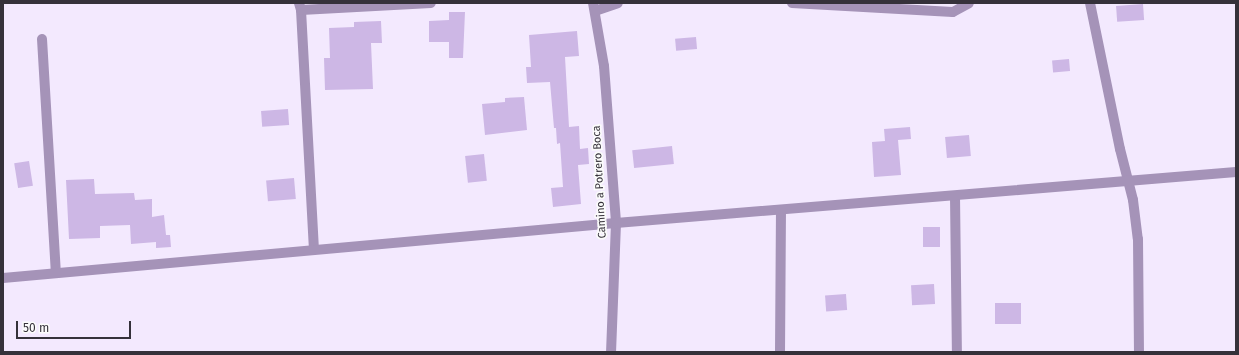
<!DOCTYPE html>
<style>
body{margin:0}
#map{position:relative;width:1239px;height:355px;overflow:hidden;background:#f3e9fe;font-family:"Fira Sans",sans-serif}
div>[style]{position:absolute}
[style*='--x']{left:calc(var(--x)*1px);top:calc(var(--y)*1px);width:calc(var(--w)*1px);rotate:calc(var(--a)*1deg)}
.building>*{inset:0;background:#cdb7e5;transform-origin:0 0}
.minor>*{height:10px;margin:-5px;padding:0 5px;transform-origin:5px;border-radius:5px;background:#a593b8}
span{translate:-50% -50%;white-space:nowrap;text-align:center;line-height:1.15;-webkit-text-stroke:3.5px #fbfbfb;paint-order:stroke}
.street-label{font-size:11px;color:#35313a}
.frame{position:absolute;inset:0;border:4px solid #35313a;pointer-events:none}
.scale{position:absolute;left:16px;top:321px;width:115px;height:18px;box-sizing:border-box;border:2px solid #35313a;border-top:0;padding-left:5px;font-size:12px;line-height:14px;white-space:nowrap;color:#35313a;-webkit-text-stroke:3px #fbfbfb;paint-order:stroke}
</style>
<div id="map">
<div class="building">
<i style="left:1143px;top:4px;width:16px;height:27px;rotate:86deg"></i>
<i style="clip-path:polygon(449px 12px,465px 12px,463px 58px,449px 58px,449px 42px,429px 42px,429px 21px,449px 20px)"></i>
<i style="clip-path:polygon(381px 21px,382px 43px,371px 43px,373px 89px,325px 90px,324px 58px,330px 58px,329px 28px,354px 27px,354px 22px)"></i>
<i style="clip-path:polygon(577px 31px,579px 56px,565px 57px,569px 127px,579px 126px,580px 149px,588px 148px,589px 164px,578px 165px,581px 204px,553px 207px,551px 188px,563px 187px,560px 143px,557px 144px,556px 128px,554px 128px,550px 82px,527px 83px,526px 67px,531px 67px,529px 35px)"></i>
<i style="left:696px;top:37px;width:12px;height:21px;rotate:85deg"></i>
<i style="left:1069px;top:59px;width:12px;height:17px;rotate:85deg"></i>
<i style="clip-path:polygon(524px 97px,527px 130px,485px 135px,482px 104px,505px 102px,505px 98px)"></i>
<i style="left:288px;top:109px;width:16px;height:27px;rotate:86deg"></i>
<i style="clip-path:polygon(910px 127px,911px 139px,898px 140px,901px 175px,874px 177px,872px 142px,885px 141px,884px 129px)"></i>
<i style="left:969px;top:135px;width:21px;height:24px;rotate:85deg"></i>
<i style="left:672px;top:146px;width:18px;height:40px;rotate:84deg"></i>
<i style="left:484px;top:154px;width:27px;height:19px;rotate:84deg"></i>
<i style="left:29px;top:161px;width:25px;height:15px;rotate:81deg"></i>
<i style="left:294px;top:178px;width:21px;height:28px;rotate:85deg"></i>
<i style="clip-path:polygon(94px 179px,95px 194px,134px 193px,135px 200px,152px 199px,152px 217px,164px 215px,166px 235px,170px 235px,171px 247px,156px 248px,156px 242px,131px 244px,130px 225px,100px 226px,100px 238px,69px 239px,66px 180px)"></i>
<i style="left:923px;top:227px;width:17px;height:20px"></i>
<i style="left:934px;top:284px;width:20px;height:23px;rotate:87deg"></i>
<i style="left:846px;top:294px;width:16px;height:21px;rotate:86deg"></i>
<i style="left:995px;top:303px;width:26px;height:21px"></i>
</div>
<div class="minor">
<i style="--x:299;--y:3;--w:7;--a:74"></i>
<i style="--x:301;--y:10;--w:240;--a:86.9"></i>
<i style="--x:593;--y:3;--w:64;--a:80.1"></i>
<i style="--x:604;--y:66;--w:157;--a:85.6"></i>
<i style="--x:616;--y:223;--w:129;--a:92.2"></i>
<i style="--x:792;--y:3;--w:161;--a:3.2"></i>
<i style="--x:953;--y:12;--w:18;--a:-29"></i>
<i style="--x:1090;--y:3;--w:149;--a:78.4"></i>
<i style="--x:1120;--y:149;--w:53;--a:75.7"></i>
<i style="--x:1133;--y:200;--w:39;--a:83"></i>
<i style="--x:1138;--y:239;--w:113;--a:89.5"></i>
<i style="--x:301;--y:10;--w:130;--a:-3.1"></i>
<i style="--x:595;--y:11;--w:24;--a:-19"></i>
<i style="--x:42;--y:39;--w:234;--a:86.6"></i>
<i style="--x:955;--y:196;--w:156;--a:89.3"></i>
<i style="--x:3;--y:278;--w:615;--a:-5.13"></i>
<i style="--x:616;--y:223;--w:622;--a:-4.7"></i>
<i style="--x:780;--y:352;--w:142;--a:-89.6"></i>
</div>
<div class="street-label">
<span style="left:600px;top:182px;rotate:-93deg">Camino a Potrero Boca</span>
</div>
<div class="frame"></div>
<div class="scale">50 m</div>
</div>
